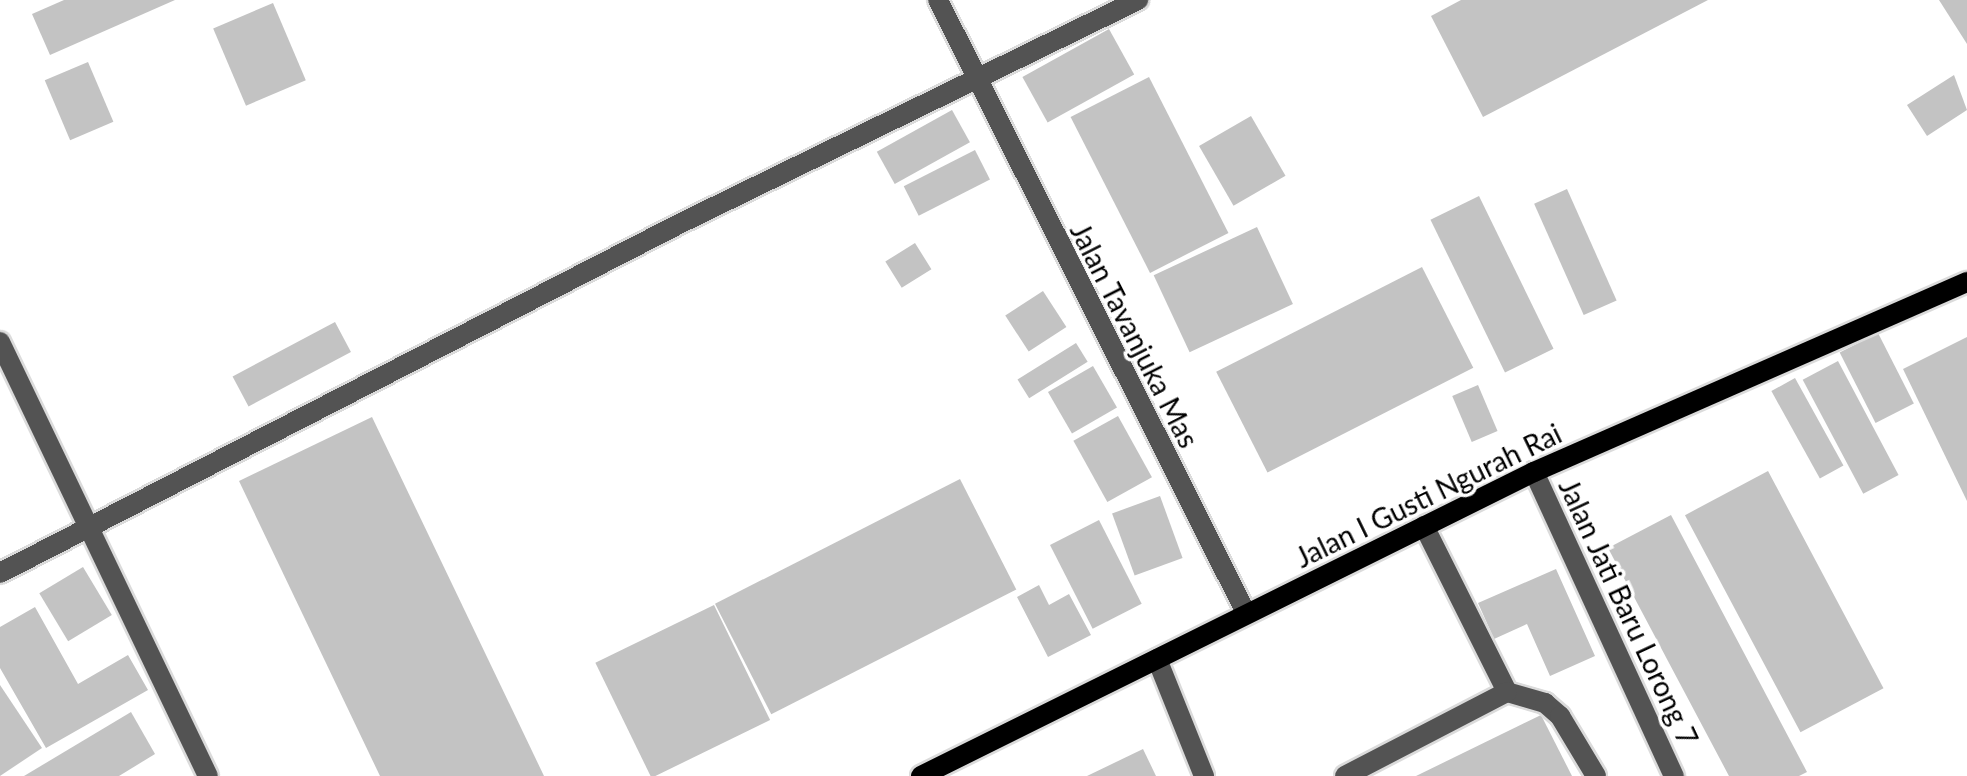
<!DOCTYPE html>
<style>
body{margin:0}
#map{position:relative;width:1967px;height:776px;overflow:hidden;background:#fff;font-family:Lato,sans-serif}
div>[style]{position:absolute}
[style*='--x']{left:calc(var(--x)*1px);top:calc(var(--y)*1px);width:calc(var(--w)*1px);rotate:calc(var(--a)*1deg)}
.building>*{inset:0;background:#c3c3c3;transform-origin:0 0}
.roads{filter:drop-shadow(2px 0 #dbdbdb) drop-shadow(-2px 0 #dbdbdb) drop-shadow(0 2px #dbdbdb) drop-shadow(0 -2px #dbdbdb)}
.minor>*{height:20px;margin:-10px;padding:0 10px;transform-origin:10px;border-radius:10px;background:#535353}
.major>*{height:20px;margin:-10px;padding:0 10px;transform-origin:10px;border-radius:10px;background:#000}
span{translate:-50% -50%;white-space:nowrap;text-align:center;line-height:1.15;-webkit-text-stroke:7px #fff;paint-order:stroke}
.street-label{font-size:28px;color:#000}
</style>
<div id="map">
<div class="building">
<i style="clip-path:polygon(64px 0,175px 0,50px 55px,32px 14px)"></i>
<i style="clip-path:polygon(1461px 0,1708px 0,1483px 117px,1431px 16px)"></i>
<i style="clip-path:polygon(1939px 0,1967px 0,1967px 44px)"></i>
<i style="left:273px;top:3px;width:84px;height:65px;rotate:67deg"></i>
<i style="left:1109px;top:29px;width:52px;height:99px;rotate:61deg"></i>
<i style="left:88px;top:62px;width:65px;height:47px;rotate:67deg"></i>
<i style="clip-path:polygon(1954px 75px,1967px 110px,1927px 136px,1907px 105px)"></i>
<i style="left:1149px;top:77px;width:175px;height:88px;rotate:63deg"></i>
<i style="left:952px;top:110px;width:37px;height:86px;rotate:61deg"></i>
<i style="left:1251px;top:116px;width:69px;height:60px;rotate:60deg"></i>
<i style="left:975px;top:150px;width:33px;height:80px;rotate:63deg"></i>
<i style="left:1567px;top:189px;width:122px;height:36px;rotate:66deg"></i>
<i style="left:1479px;top:196px;width:170px;height:54px;rotate:64deg"></i>
<i style="left:1257px;top:227px;width:85px;height:114px;rotate:65deg"></i>
<i style="left:915px;top:243px;width:31px;height:35px;rotate:58deg"></i>
<i style="left:1422px;top:267px;width:113px;height:231px;rotate:63deg"></i>
<i style="left:1043px;top:291px;width:43px;height:45px;rotate:57deg"></i>
<i style="left:335px;top:322px;width:34px;height:116px;rotate:62deg"></i>
<i style="left:1878px;top:333px;width:79px;height:43px;rotate:63deg"></i>
<i style="clip-path:polygon(1967px 337px,1967px 501px,1903px 369px)"></i>
<i style="left:1076px;top:343px;width:22px;height:69px;rotate:58deg"></i>
<i style="left:1838px;top:361px;width:129px;height:40px;rotate:62deg"></i>
<i style="left:1093px;top:366px;width:48px;height:52px;rotate:60deg"></i>
<i style="left:1795px;top:378px;width:100px;height:27px;rotate:61deg"></i>
<i style="left:1478px;top:385px;width:50px;height:28px;rotate:67deg"></i>
<i style="left:1118px;top:416px;width:70px;height:51px;rotate:61deg"></i>
<i style="clip-path:polygon(372px 417px,544px 776px,380px 776px,239px 481px)"></i>
<i style="left:1768px;top:471px;width:246px;height:94px;rotate:62deg"></i>
<i style="left:960px;top:479px;width:124px;height:275px;rotate:63deg"></i>
<i style="left:1160px;top:496px;width:66px;height:51px;rotate:70deg"></i>
<i style="clip-path:polygon(1671px 515px,1807px 772px,1799px 776px,1729px 776px,1608px 548px)"></i>
<i style="left:1099px;top:520px;width:94px;height:55px;rotate:63deg"></i>
<i style="left:83px;top:567px;width:56px;height:51px;rotate:59deg"></i>
<i style="clip-path:polygon(1556px 569px,1595px 656px,1550px 676px,1527px 624px,1494px 639px,1478px 603px)"></i>
<i style="clip-path:polygon(1039px 585px,1049px 605px,1069px 594px,1091px 635px,1048px 657px,1017px 597px)"></i>
<i style="left:714px;top:605px;width:128px;height:132px;rotate:64deg"></i>
<i style="clip-path:polygon(35px 607px,78px 684px,128px 655px,148px 690px,46px 748px,0 668px,0 627px)"></i>
<i style="clip-path:polygon(0 685px,42px 748px,0 776px)"></i>
<i style="clip-path:polygon(131px 712px,155px 754px,119px 776px,24px 776px)"></i>
<i style="clip-path:polygon(1541px 715px,1572px 776px,1416px 776px)"></i>
<i style="clip-path:polygon(1143px 749px,1156px 776px,1087px 776px)"></i>
</div>
<div class="roads">
<div class="minor">
<i style="--x:938;--y:0;--w:686;--a:63.32"></i>
<i style="--x:0;--y:342;--w:481;--a:64.4"></i>
<i style="--x:1534;--y:472;--w:335;--a:65.3"></i>
<i style="--x:1424;--y:526;--w:186;--a:63.4"></i>
<i style="--x:1507;--y:692;--w:40;--a:16"></i>
<i style="--x:1545;--y:703;--w:20;--a:41"></i>
<i style="--x:1560;--y:716;--w:70;--a:59"></i>
<i style="--x:0;--y:573;--w:763;--a:-27.2"></i>
<i style="--x:679;--y:224;--w:511;--a:-26.01"></i>
<i style="--x:1157;--y:659;--w:126;--a:68.1"></i>
<i style="--x:1345;--y:776;--w:182;--a:-27.4"></i>
</div>
<div class="major">
<i style="--x:921;--y:776;--w:684;--a:-26.38"></i>
<i style="--x:1534;--y:472;--w:473;--a:-23.7"></i>
</div>
</div>
<div class="street-label">
<span style="left:1135px;top:335px;rotate:63deg">Jalan Tavanjuka Mas</span>
<span style="left:1428px;top:495px;rotate:-26deg">Jalan I Gusti Ngurah Rai</span>
<span style="left:1629px;top:612px;rotate:65deg">Jalan Jati Baru Lorong 7</span>
</div>
</div>
